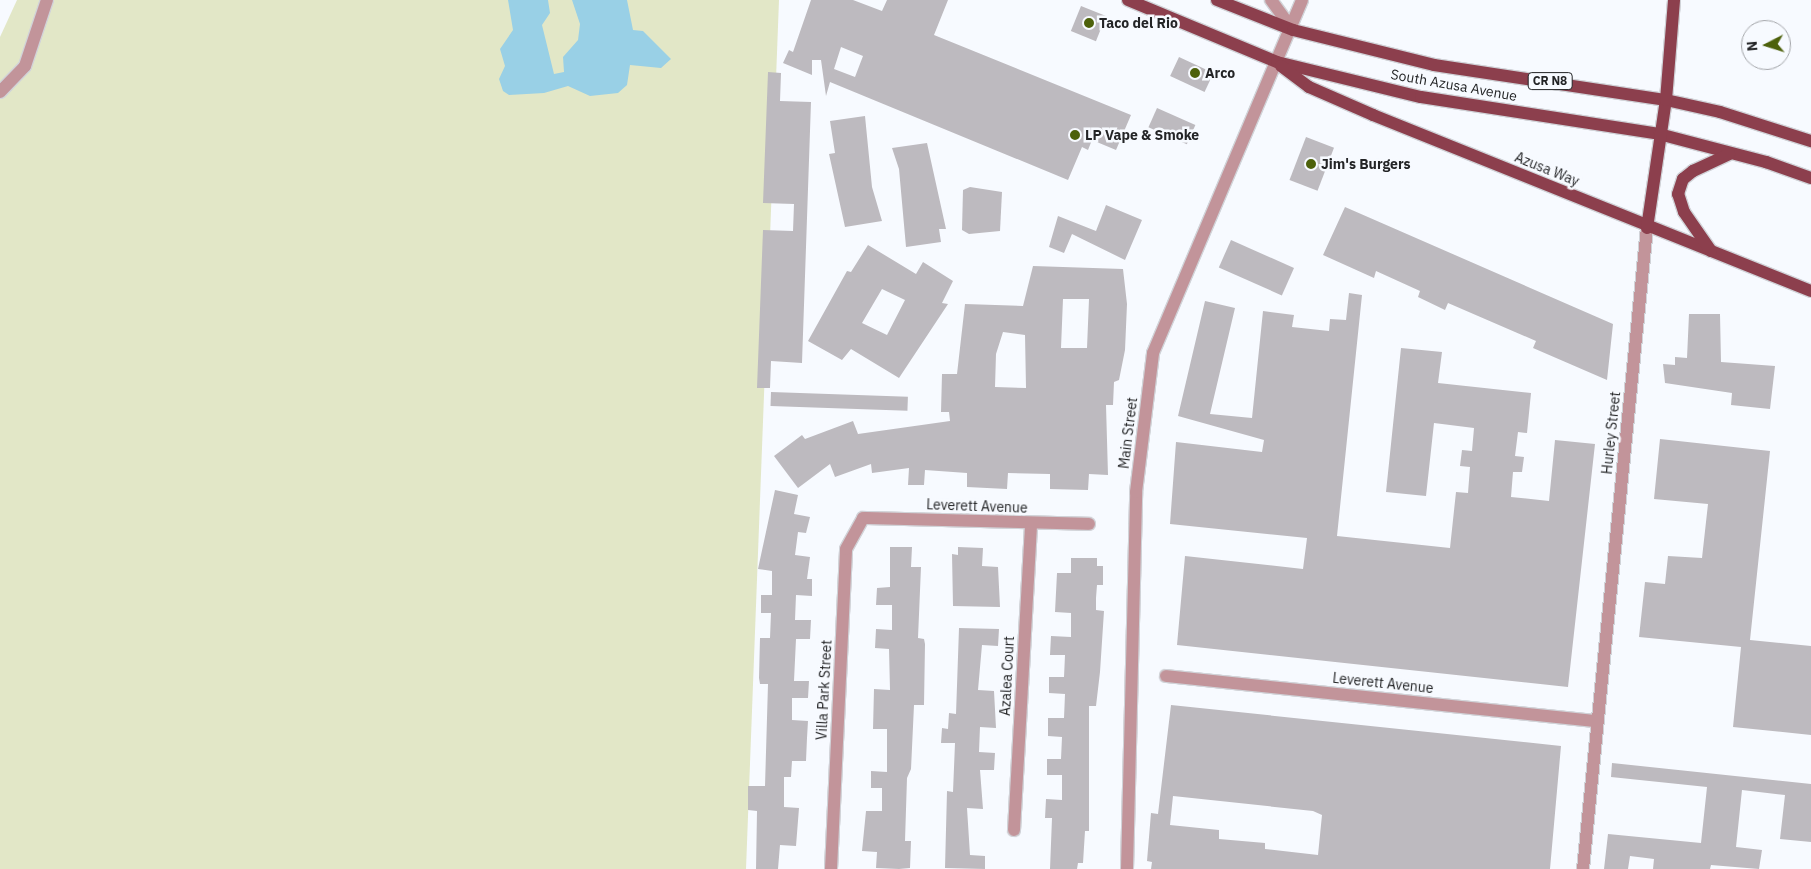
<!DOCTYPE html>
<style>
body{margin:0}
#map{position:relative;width:1811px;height:869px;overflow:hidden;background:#f7faff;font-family:"IBM Plex Sans",sans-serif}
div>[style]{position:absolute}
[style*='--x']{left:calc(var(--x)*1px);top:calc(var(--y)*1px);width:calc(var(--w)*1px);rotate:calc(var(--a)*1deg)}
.green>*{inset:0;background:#e2e7c7}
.water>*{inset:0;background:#99d0e6}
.building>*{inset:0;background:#bdbabf;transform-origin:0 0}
.roads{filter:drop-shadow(1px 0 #d1d3d8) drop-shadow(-1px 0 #d1d3d8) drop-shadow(0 1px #d1d3d8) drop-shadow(0 -1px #d1d3d8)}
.minor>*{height:12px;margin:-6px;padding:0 6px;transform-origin:6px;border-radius:6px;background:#c2949a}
.major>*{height:12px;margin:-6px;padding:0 6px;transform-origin:6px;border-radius:6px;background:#8c3f4d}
.dots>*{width:14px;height:14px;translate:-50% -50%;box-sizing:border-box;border:2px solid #f7faff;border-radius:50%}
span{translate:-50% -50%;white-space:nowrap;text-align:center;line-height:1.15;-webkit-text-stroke:5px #f7faff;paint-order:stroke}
.shield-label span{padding:1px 4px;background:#f7faff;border:1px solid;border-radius:4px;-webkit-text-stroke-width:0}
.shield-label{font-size:12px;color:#232426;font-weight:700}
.poi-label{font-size:14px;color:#232426;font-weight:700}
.left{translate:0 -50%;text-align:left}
.street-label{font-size:14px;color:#232426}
.north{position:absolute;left:1741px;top:20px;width:50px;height:50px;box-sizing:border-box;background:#f7faff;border:1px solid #a2a4a8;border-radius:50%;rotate:265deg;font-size:14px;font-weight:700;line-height:20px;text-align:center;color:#232426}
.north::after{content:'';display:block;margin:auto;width:18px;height:22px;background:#4d610b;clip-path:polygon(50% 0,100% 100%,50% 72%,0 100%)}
</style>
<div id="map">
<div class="green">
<i style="clip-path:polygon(17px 0,779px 0,746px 869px,0 869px,0 37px)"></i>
</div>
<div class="water">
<i style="clip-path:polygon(508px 0,548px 0,550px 13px,542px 25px,554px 74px,564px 72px,563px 57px,578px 40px,580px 24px,572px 0,627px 0,633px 30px,643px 31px,671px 59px,661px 68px,630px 65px,627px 85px,618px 93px,590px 96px,568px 86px,544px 93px,509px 95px,503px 91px,499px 79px,505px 66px,500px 49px,513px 30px)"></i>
</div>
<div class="building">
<i style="clip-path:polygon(evenodd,811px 0,853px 0,882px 11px,887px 0,948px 0,934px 35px,1131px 115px,1116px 150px,1092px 140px,1088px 150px,1082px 147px,1068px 180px,830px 82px,826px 96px,821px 60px,812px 60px,812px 75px,783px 63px,789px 50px,793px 52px,811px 0,841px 47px,863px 56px,855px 77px,834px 69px,841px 47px)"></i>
<i style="left:1081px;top:6px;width:27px;height:27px;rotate:22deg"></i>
<i style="left:1179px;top:57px;width:38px;height:21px;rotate:25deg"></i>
<i style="clip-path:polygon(768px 72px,781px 73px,780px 101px,811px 102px,802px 363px,771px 361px,770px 388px,757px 388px,763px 230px,793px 231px,794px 204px,763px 203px)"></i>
<i style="left:1157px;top:108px;width:42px;height:21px;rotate:24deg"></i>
<i style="clip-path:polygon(865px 116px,872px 187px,882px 221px,845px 227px,829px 154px,835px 153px,830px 121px)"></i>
<i style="left:1306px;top:137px;width:30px;height:46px;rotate:21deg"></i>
<i style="clip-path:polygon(927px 143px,946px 229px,939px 229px,941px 242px,906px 247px,899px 169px,892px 148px)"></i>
<i style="clip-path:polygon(970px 187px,1002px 192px,1000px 231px,969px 234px,962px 230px,963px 190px)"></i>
<i style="clip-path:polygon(1106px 205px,1142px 220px,1125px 260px,1072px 234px,1064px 253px,1049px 247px,1058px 216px,1096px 231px)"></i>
<i style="clip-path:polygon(1345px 207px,1613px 324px,1607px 380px,1533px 348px,1536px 341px,1448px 303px,1445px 310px,1418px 297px,1420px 291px,1376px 271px,1374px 278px,1323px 255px)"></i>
<i style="left:1231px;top:240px;width:69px;height:30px;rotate:24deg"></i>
<i style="clip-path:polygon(evenodd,868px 245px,916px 274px,923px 262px,953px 281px,942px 303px,948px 304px,899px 378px,851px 349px,842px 360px,808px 341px,847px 271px,851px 272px,868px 245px,882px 289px,905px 300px,887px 335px,862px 323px,882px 289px)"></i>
<i style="clip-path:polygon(evenodd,1033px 266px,1123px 269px,1127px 304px,1125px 350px,1119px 380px,1114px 382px,1113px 405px,1106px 405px,1108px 475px,1089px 474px,1088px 490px,1050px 489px,1050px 474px,1008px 473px,1007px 489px,967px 487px,967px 473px,925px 470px,924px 485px,908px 485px,909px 468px,872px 473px,871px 464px,835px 477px,830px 464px,798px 488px,774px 456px,802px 435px,805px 439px,853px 421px,858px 434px,950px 421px,949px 412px,941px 412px,942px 374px,957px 374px,965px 304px,1023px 306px,1033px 266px,1063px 299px,1089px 299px,1087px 348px,1061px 348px,1063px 299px,1033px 266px,1003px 332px,1025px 335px,1026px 388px,995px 387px,996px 354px,1003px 332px)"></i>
<i style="clip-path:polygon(1349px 293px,1362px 295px,1337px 536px,1450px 548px,1456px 492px,1468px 493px,1470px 467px,1460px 466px,1462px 450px,1472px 451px,1474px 428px,1434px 423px,1426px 496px,1386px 492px,1401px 348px,1442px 352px,1438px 383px,1531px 393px,1527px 433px,1518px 432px,1515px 456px,1524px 457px,1522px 472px,1513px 472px,1511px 497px,1549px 501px,1555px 440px,1595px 444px,1568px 687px,1177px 645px,1185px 556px,1303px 569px,1307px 538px,1170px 524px,1176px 442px,1262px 452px,1264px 440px,1178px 416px,1205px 301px,1235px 308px,1210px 414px,1252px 418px,1263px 311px,1294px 315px,1292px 327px,1329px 331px,1330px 319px,1346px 320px)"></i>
<i style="clip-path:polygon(1689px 314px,1720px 314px,1721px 362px,1775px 366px,1770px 409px,1731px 405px,1732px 393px,1665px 383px,1663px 364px,1675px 365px,1675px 357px,1687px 358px)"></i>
<i style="left:771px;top:392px;width:137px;height:14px;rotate:2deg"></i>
<i style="clip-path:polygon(1660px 439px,1770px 451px,1750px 640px,1811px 646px,1811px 735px,1733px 727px,1741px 647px,1639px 637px,1645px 582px,1665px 584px,1668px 556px,1702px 558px,1708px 504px,1654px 499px)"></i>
<i style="clip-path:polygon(775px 490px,798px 495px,794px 514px,810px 517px,806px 533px,798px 532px,795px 555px,810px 557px,807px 579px,812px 579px,812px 596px,796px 595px,795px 620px,811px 620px,810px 639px,796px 639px,794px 681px,809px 681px,808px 698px,792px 698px,792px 720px,808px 721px,807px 738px,806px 761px,792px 761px,791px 777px,784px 777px,784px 807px,799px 808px,796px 846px,780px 845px,778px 869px,756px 869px,757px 811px,748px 810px,748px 786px,765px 786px,768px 684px,760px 684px,759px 678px,760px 638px,770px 638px,771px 613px,761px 613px,761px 595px,772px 595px,772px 571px,758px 569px)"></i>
<i style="clip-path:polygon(890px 547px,912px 547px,911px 567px,921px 567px,918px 638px,924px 639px,925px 644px,924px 705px,914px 705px,911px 769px,907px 778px,905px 841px,911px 841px,910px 868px,899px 869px,876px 868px,877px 852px,862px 851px,866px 811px,882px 811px,882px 788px,871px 788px,871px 771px,887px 772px,887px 729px,873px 729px,874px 689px,890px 690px,889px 649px,875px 648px,876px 629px,892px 630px,892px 605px,876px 605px,877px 588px,890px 587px)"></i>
<i style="clip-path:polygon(958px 547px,983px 548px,982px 566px,998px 567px,1000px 607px,953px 606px,952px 554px,958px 555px)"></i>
<i style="clip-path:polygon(1071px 558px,1097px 558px,1097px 566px,1103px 566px,1103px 585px,1097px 585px,1096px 598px,1096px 610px,1104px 611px,1100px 672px,1096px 706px,1089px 706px,1089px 831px,1085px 831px,1083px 863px,1078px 863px,1077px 869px,1050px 869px,1052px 818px,1045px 818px,1046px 799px,1062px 800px,1062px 775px,1047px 775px,1047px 759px,1061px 759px,1062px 737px,1048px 736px,1048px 718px,1064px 718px,1065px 694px,1049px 693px,1049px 677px,1064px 677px,1065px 655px,1050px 655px,1051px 636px,1071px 637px,1071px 613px,1055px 612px,1057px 573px,1071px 573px)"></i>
<i style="clip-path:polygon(959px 628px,999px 629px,998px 646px,982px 645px,978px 690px,994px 691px,996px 728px,980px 727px,979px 752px,995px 753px,994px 770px,980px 770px,983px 809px,967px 808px,970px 855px,985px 856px,985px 869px,945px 868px,947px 791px,953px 792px,955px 743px,941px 743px,942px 728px,948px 729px,949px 713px,956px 714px)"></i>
<i style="clip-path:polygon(evenodd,1171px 705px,1561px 746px,1550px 869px,1151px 869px,1152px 862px,1147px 861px,1151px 813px,1158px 814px,1171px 705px,1173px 796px,1313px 811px,1322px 815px,1318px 855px,1265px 849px,1265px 843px,1219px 839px,1219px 830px,1170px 825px,1173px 796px)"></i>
<i style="clip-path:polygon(1612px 763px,1811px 784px,1811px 842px,1780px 839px,1785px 795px,1742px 790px,1736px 847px,1762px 850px,1759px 869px,1711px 865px,1710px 869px,1653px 869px,1654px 859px,1630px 856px,1628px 869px,1604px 869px,1608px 834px,1701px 843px,1707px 787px,1611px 777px)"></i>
</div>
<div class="roads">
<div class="minor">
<i style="--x:1271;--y:0;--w:37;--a:54"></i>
<i style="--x:0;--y:92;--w:36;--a:-46"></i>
<i style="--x:25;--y:66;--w:70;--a:-71.6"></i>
<i style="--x:1166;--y:676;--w:432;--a:6"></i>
<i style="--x:1014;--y:830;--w:307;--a:-86.8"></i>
<i style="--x:831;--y:869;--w:320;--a:-87.3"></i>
<i style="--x:846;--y:549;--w:35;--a:-61"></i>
<i style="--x:863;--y:518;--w:226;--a:1.5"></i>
<i style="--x:1127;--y:869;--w:377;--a:-88.6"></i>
<i style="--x:1136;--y:492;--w:140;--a:-83"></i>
<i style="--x:1153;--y:353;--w:383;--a:-67.1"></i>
<i style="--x:1583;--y:869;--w:644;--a:-84.3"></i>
</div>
<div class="major">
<i style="--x:1128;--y:0;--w:161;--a:22.6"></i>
<i style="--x:1277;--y:62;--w:148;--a:13.7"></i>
<i style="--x:1421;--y:97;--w:241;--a:8.8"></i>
<i style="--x:1659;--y:134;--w:111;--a:14.7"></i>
<i style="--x:1766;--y:162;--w:48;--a:19.6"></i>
<i style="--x:1217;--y:0;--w:82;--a:21.5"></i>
<i style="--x:1293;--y:30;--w:145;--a:13.9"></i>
<i style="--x:1434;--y:65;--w:235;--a:8.6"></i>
<i style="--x:1666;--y:100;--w:55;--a:12.5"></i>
<i style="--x:1720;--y:112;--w:96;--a:17.7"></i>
<i style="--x:1281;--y:66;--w:35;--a:37"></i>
<i style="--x:1309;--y:87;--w:70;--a:23.6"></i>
<i style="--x:1373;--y:115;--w:472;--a:21.9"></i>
<i style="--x:1647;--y:228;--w:129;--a:-81.6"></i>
<i style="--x:1666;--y:100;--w:100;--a:-85.4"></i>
<i style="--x:1711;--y:251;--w:47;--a:-124.7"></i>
<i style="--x:1684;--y:212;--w:19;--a:-108"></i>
<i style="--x:1678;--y:194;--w:16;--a:-72"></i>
<i style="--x:1683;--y:179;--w:13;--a:-39"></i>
<i style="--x:1693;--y:171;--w:40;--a:-25"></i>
</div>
</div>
<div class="dots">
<i style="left:1089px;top:23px;background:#4d610b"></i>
<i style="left:1195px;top:73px;background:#4d610b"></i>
<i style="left:1075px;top:135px;background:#4d610b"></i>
<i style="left:1311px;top:164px;background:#4d610b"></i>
</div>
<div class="shield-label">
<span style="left:1550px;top:81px">CR N8</span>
</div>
<div class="poi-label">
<span class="left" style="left:1099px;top:23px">Taco del Rio</span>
<span class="left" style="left:1205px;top:73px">Arco</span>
<span class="left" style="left:1085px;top:135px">LP Vape &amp; Smoke</span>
<span class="left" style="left:1321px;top:164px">Jim's Burgers</span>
</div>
<div class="street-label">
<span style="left:1454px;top:85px;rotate:10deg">South Azusa Avenue</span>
<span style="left:1547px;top:169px;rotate:22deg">Azusa Way</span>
<span style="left:1128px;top:433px;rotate:-83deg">Main Street</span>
<span style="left:1611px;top:433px;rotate:-84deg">Hurley Street</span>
<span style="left:977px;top:506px;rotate:2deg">Leverett Avenue</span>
<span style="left:1007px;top:676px;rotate:-87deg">Azalea Court</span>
<span style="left:1383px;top:683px;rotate:6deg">Leverett Avenue</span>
<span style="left:824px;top:690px;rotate:-87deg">Villa Park Street</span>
</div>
<div class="north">N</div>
</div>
